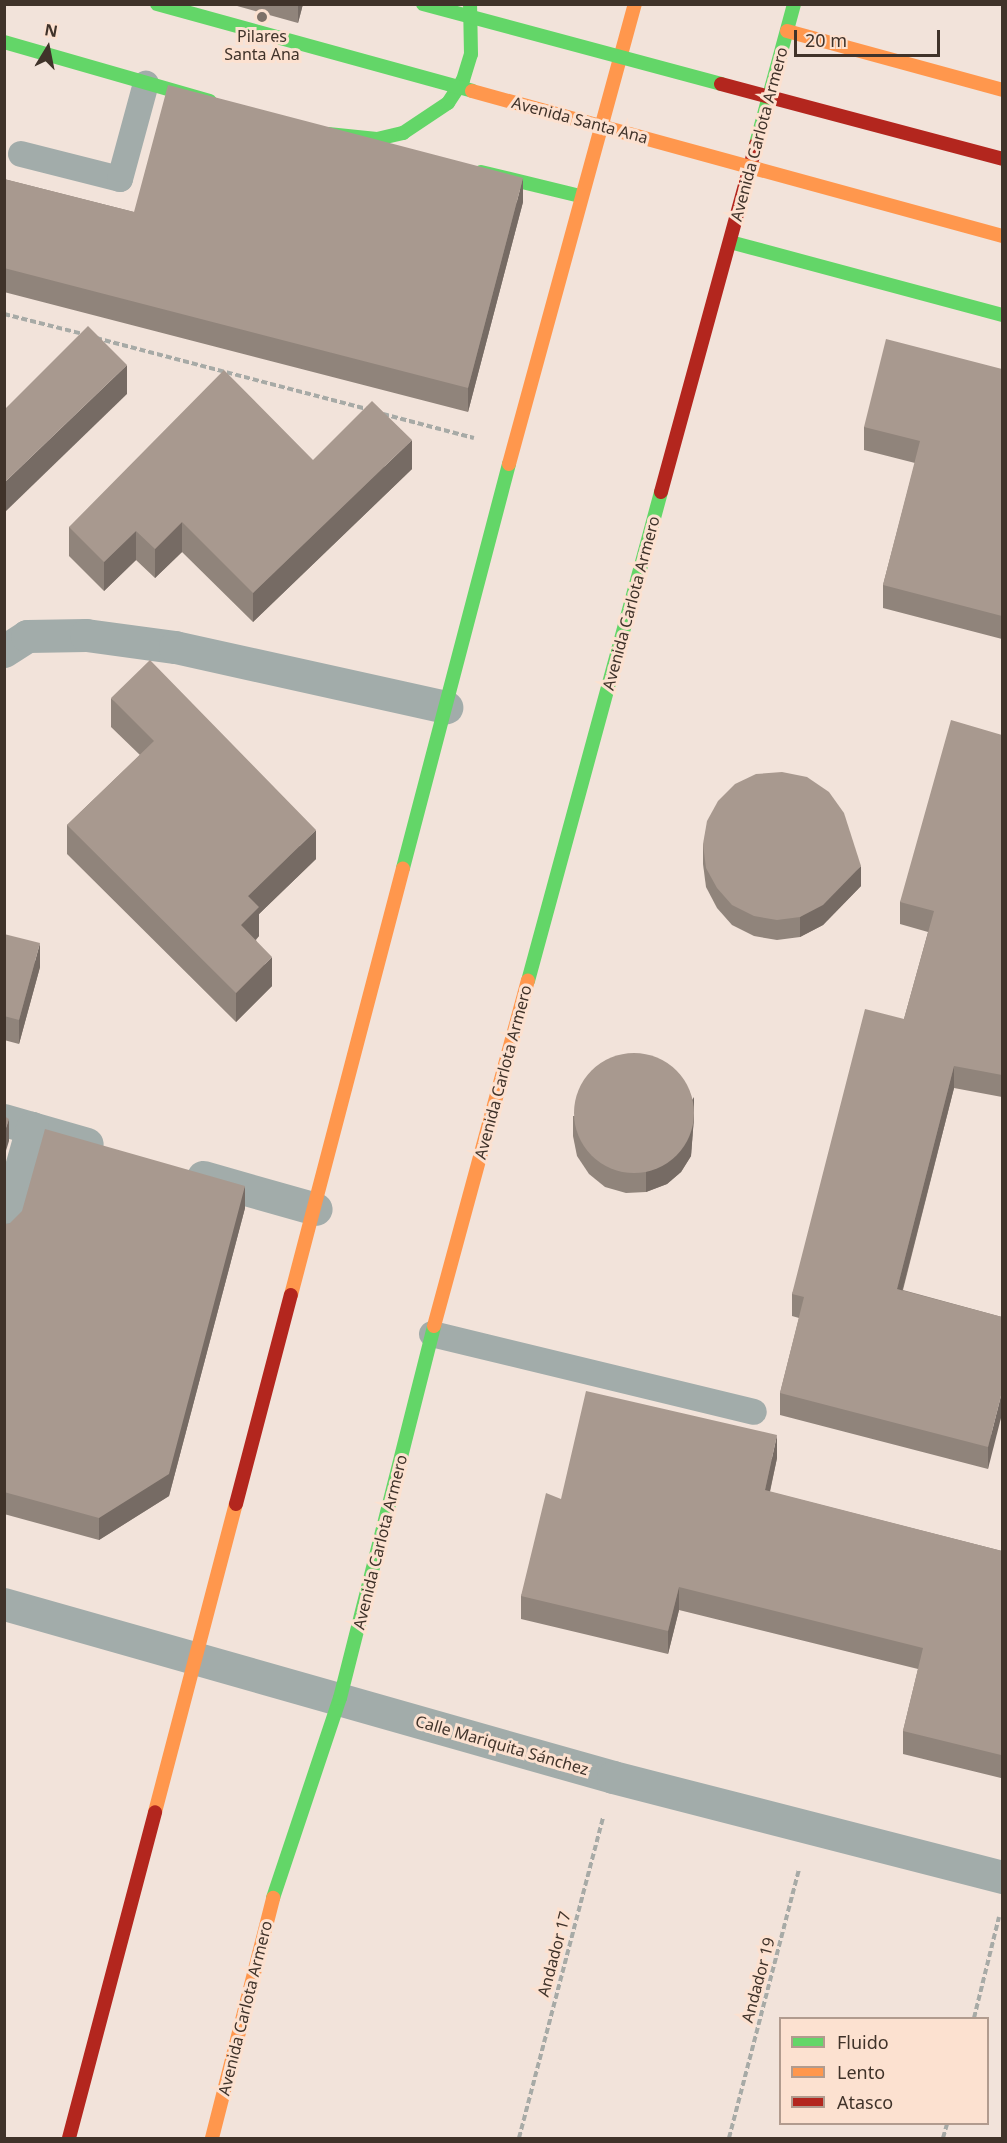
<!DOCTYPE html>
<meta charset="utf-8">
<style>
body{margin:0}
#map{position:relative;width:1007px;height:2143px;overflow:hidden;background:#f2e3da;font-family:"Noto Sans",sans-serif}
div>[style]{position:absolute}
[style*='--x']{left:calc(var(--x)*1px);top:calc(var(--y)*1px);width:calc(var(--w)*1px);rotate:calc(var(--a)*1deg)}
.path>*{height:4px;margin-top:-2px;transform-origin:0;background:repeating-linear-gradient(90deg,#a7aaa6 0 6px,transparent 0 9px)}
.lane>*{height:26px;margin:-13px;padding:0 13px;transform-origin:13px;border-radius:13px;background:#a2acaa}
.street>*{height:33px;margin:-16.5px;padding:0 16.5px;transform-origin:16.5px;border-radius:16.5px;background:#a2acaa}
.fast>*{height:14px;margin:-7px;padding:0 7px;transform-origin:7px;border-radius:7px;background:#63d668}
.slow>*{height:14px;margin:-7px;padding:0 7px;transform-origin:7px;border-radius:7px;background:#ff974d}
.jam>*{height:14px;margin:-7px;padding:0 7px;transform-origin:7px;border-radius:7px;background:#b3261e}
.fast-bridge>*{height:14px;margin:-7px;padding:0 7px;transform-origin:7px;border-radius:7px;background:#63d668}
.slow-bridge>*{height:14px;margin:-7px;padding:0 7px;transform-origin:7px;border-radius:7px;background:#ff974d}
.jam-bridge>*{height:14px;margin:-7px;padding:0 7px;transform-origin:7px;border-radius:7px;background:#b3261e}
.wall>*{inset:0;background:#90847b}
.shaded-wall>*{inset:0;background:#766b64}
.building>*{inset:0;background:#a8998f}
.round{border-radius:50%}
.dots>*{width:16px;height:16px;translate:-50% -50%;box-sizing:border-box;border:3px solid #fce1d0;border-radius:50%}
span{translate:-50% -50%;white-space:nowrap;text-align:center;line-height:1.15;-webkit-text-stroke:6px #fce1d0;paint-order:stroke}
.poi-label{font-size:16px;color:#40332a}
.street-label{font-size:16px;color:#40332a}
.frame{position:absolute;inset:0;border:6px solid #40332a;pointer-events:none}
.legend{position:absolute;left:779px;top:2017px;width:210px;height:108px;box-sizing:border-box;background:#fce1d0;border:2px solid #b19b8e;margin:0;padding:8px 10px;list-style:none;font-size:18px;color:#40332a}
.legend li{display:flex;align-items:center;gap:12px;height:30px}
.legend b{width:30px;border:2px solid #b19b8e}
.north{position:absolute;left:18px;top:18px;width:60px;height:60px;-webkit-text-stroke:4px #fce1d0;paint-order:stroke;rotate:10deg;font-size:16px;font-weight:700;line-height:24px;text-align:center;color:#40332a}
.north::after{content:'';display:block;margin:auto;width:21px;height:27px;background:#40332a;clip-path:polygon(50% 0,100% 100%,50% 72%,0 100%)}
.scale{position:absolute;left:794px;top:30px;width:146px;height:27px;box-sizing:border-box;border:3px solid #40332a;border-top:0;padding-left:8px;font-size:18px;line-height:21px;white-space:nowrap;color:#40332a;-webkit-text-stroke:4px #fce1d0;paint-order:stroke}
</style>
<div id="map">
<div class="path">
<i style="--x:4;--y:314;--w:81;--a:14.2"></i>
<i style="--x:96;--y:338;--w:280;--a:14.7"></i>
<i style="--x:383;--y:414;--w:94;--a:14.8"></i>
<i style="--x:974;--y:2018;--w:104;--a:-76.1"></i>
<i style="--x:519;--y:2138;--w:332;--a:-75.3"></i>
<i style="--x:729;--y:2138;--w:278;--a:-75.4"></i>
<i style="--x:943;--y:2138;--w:15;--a:-74"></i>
</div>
<div class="lane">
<i style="--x:21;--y:154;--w:102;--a:14.2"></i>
<i style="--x:120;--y:179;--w:99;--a:-74.8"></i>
<i style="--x:432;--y:1334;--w:331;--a:13.6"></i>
</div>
<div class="street">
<i style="--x:4;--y:651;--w:27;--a:-33"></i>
<i style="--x:27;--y:636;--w:59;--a:-1"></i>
<i style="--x:86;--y:635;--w:90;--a:7.7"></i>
<i style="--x:175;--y:647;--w:278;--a:12.5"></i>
<i style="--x:4;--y:1120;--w:86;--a:16.1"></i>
<i style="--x:203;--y:1177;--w:117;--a:15.8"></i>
<i style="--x:4;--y:1228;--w:104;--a:-74.4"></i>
<i style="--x:4;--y:1604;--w:633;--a:15.86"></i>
<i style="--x:613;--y:1777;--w:402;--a:14.4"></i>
</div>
<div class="fast">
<i style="--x:4;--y:42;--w:214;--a:16"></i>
<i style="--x:328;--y:134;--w:49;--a:5.8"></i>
<i style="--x:377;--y:139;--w:27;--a:-13"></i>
<i style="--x:403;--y:133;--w:54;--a:-33.7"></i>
<i style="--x:448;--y:103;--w:27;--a:-57"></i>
<i style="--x:463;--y:80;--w:27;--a:-73"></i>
<i style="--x:471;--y:54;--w:50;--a:-91.1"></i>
<i style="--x:756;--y:144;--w:145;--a:-74.8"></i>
<i style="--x:481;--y:172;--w:102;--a:13.6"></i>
<i style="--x:730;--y:242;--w:282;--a:15"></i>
<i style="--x:403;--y:868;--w:418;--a:-75.3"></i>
<i style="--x:528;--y:981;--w:507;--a:-74.78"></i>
<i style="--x:273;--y:1898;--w:211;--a:-71.5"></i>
<i style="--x:340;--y:1698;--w:384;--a:-75.8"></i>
</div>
<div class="slow">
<i style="--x:787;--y:31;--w:223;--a:15.3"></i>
<i style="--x:509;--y:464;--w:477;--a:-74.7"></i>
<i style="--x:291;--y:1295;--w:441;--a:-75.3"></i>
<i style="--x:434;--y:1326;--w:358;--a:-74.8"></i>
<i style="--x:155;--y:1812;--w:318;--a:-75.3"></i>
<i style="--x:212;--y:2138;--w:248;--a:-75.7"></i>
</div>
<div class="jam">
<i style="--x:661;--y:492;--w:361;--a:-74.7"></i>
<i style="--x:236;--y:1504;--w:216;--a:-75.3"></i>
<i style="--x:69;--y:2138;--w:337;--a:-75.2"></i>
</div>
<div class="fast-bridge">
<i style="--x:157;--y:4;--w:327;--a:15.4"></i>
<i style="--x:423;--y:4;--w:309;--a:15"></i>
</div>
<div class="slow-bridge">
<i style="--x:472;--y:91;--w:549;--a:15.3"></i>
</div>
<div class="jam-bridge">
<i style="--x:721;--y:84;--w:291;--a:14.9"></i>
</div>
<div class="wall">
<i style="clip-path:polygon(230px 4px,303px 4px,298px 23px)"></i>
<i style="clip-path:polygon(4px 179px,134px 212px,523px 202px,468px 412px,4px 292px)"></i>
<i style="clip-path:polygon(1002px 369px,1002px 639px,883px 608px,883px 585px,915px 463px,864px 450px,864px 427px)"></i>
<i style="clip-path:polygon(313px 460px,412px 469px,253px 622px,182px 552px,155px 578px,136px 560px,104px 591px,69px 556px,69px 527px)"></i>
<i style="clip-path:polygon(111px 698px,316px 859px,259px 914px,259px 936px,256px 940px,272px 986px,236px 1022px,67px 854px,67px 825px,140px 755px,111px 727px)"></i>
<i style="clip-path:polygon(1002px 735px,1002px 1097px,954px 1088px,903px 1290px,1002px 1317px,988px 1469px,780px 1415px,780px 1393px,799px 1318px,792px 1316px,792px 1294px,904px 1019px,928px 932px,900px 924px,900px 902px)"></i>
<i style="clip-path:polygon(703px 844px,861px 886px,823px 925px,800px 937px,777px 940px,754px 936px,732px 925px,717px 908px,706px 887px,703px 864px)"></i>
<i style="clip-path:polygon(4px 934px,40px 967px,19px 1044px,4px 1040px)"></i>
<i style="clip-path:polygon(573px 1116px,694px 1117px,691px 1156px,681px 1172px,667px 1184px,646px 1192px,626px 1193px,605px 1187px,589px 1174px,577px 1156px,573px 1136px)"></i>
<i style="clip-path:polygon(245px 1208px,169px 1496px,99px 1540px,4px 1514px,4px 1224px)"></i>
<i style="clip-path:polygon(777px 1458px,770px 1492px,1002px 1551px,1001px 1778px,903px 1754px,903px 1731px,918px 1669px,679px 1610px,668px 1654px,521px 1619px,521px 1596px,561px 1499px)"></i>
</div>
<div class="shaded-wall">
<i style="clip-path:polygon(298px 4px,303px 4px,298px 23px)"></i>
<i style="clip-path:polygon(523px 178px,523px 202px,468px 412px,468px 388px)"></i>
<i style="clip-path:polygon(127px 365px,127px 394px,4px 513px,4px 483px)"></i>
<i style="clip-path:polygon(412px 440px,412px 469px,253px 622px,253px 593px)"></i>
<i style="clip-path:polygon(182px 522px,182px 552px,155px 578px,155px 549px)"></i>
<i style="clip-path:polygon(136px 531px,136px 560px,104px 591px,104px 562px)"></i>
<i style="clip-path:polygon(316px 830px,316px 859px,259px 914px,259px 936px,241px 954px,241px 925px,248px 896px)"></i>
<i style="clip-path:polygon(861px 866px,861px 886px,823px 925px,800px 937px,800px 917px)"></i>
<i style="clip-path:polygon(40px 943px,40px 967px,19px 1044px,19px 1020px)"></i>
<i style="clip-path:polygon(272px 957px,272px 986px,236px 1022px,236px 993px)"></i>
<i style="clip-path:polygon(954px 1066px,954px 1088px,897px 1311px,897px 1289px)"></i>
<i style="clip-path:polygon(694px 1097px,694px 1117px,691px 1156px,681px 1172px,667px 1184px,646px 1192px,646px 1172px)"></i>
<i style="clip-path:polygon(9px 1119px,9px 1141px,4px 1157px,4px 1134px)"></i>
<i style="clip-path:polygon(245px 1186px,245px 1208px,169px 1496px,99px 1540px,99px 1518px)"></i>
<i style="clip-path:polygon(1002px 1392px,1002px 1414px,988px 1469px,988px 1447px)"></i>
<i style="clip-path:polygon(777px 1435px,777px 1458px,765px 1513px,765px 1490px)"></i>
<i style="clip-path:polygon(679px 1587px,679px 1610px,668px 1654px,668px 1631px)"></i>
<i style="clip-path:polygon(1002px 1748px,1002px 1771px,1001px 1778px,1001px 1755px)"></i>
</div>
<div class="building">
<i style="clip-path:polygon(168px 85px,523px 178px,468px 388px,4px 268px,4px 179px,134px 212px)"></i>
<i style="clip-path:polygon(88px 326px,127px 365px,4px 483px,4px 410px)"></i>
<i style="clip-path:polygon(886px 339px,1002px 369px,1002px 616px,883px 585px,920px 441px,864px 427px)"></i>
<i style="clip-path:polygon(224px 370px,313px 460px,372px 401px,412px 440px,253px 593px,182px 522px,155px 549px,136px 531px,104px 562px,69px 527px)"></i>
<i style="clip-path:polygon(150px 660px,316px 830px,248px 896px,259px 907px,241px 925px,272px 957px,236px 993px,67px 825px,154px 741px,111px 698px)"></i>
<i style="clip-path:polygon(951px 720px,1002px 735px,1002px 1075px,954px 1066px,897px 1289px,1002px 1317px,1002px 1392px,988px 1447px,780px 1393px,804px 1297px,792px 1294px,865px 1009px,904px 1019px,934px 911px,900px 902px)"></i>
<i style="clip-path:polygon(782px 772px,807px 777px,829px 792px,844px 813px,861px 866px,823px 905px,800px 917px,777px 920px,754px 916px,732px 905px,717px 888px,706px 868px,703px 844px,707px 821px,718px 801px,735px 784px,756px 774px)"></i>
<i style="clip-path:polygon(4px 934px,40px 943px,19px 1020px,4px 1016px)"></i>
<i class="round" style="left:574px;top:1053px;width:120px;height:120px"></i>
<i style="clip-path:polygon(4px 1116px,9px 1119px,4px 1134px)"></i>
<i style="clip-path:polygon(45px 1129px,245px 1186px,169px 1474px,99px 1518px,4px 1492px,4px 1224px,9px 1224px,22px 1211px)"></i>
<i style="clip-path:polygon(586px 1391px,777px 1435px,765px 1490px,1002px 1551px,1002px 1748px,1001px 1755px,903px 1731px,923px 1648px,679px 1587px,668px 1631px,521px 1596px,546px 1493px,561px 1499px)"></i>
</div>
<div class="dots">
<i style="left:262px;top:17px;background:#7e7168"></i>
</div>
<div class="poi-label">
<span style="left:262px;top:45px">Pilares<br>Santa Ana</span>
</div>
<div class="street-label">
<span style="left:580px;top:120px;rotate:15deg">Avenida Santa Ana</span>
<span style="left:759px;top:134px;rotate:-75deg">Avenida Carlota Armero</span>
<span style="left:631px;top:603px;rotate:-75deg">Avenida Carlota Armero</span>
<span style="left:503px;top:1072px;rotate:-75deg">Avenida Carlota Armero</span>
<span style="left:380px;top:1542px;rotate:-76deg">Avenida Carlota Armero</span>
<span style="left:502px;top:1745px;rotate:16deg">Calle Mariquita Sánchez</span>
<span style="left:554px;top:1954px;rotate:-75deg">Andador 17</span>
<span style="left:758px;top:1980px;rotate:-75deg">Andador 19</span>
<span style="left:245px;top:2008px;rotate:-76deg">Avenida Carlota Armero</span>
</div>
<div class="frame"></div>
<ul class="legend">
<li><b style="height:8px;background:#63d668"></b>Fluido</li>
<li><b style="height:8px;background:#ff974d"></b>Lento</li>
<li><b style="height:8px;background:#b3261e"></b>Atasco</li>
</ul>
<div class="north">N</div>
<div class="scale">20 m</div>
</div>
